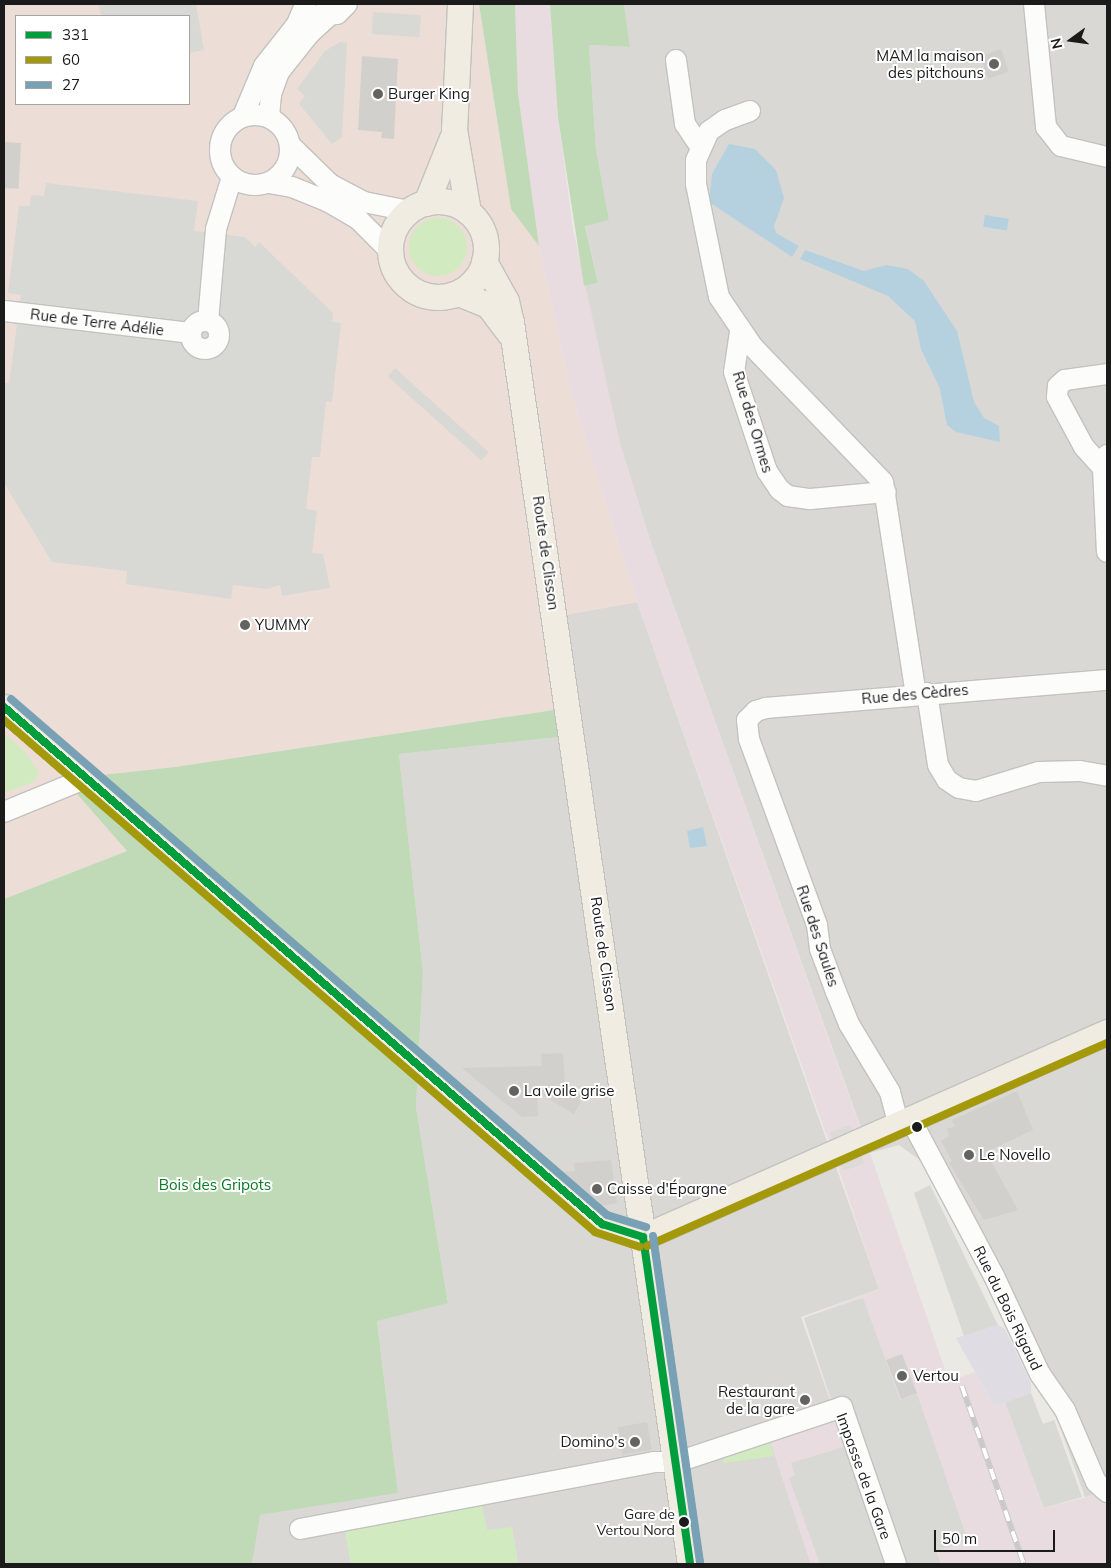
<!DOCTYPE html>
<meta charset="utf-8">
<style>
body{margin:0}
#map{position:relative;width:1111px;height:1568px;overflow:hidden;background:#eae9e3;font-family:Mulish,sans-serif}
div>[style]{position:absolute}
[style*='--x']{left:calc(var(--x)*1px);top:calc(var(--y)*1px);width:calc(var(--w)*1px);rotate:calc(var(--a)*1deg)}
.residential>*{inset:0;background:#d9d8d5}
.commercial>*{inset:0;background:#edddd7}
.industrial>*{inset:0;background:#e8dce1}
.grass>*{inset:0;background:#d2eac0}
.round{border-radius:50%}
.forest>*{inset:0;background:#c0dab7}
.parking>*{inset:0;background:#d8d8d5;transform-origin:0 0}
.plaza>*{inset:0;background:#dfdde3}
.water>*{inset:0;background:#b5d1df;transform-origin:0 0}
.pier>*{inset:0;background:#dcdbd8;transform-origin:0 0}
.building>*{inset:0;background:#d2d0cc;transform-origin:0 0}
.roads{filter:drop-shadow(1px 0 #c2c2bf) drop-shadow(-1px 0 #c2c2bf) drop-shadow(0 1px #c2c2bf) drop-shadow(0 -1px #c2c2bf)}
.minor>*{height:20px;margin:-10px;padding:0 10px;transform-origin:10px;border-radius:10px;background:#fcfcfb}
.minor>.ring{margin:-10px;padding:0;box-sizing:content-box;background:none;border:20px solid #fcfcfb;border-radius:50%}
.major>*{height:25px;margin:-12.5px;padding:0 12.5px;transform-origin:12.5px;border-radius:12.5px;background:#f0ece2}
.major>.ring{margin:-12.5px;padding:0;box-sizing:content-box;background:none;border:25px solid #f0ece2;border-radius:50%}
.rail>*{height:5.5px;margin-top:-2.75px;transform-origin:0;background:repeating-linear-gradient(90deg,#fff 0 11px,#c9c9c8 0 22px);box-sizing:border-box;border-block:1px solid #c9c9c8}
.bus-1>*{height:8px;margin:-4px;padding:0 4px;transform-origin:4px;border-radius:4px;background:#009e3d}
.bus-2>*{height:8px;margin:-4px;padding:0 4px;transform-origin:4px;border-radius:4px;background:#a4990b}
.bus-3>*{height:8px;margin:-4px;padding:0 4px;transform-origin:4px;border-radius:4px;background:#79a1b6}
.dots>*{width:14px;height:14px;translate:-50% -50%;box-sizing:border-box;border:2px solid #fff;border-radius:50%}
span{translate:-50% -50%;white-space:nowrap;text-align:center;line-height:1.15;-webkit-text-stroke:4px #fff;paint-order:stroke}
.bus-label{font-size:14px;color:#1b1b1b}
.right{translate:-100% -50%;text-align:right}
.poi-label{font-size:15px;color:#1b1b1b}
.left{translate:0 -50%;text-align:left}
.street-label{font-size:15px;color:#1b1b1b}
.park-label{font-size:15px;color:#087a1f}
.frame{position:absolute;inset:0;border:5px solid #1b1b1b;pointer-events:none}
.legend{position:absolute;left:15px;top:15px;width:175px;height:90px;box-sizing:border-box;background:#fff;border:1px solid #a4a4a4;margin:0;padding:6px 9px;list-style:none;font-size:15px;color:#1b1b1b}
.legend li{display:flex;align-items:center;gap:10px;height:25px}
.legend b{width:25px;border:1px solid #a4a4a4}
.north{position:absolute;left:1046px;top:15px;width:50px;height:50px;-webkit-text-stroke:4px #fff;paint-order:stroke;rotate:256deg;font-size:14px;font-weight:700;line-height:20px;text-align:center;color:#1b1b1b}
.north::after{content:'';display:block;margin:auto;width:18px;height:22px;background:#1b1b1b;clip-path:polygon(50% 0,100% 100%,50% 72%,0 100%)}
.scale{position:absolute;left:934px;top:1530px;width:121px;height:22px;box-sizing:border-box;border:2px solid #1b1b1b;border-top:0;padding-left:6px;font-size:15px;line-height:18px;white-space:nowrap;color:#1b1b1b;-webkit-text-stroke:4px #fff;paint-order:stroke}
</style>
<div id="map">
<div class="residential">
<i style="clip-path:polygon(624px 4px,1107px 4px,1107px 1492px,1085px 1497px,1057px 1419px,921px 1161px,899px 1145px,870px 1153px,650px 540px,620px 444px,584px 286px,598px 283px,585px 225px,609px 220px,596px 149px,589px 45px,630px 47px)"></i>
<i style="clip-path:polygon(637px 602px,879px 1289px,801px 1317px,835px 1415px,770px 1440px,811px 1564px,518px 1564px,512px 1528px,487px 1531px,481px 1505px,345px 1528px,351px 1564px,252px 1564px,259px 1515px,398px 1493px,377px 1320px,448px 1302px,416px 1107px,423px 972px,399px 754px,559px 737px,541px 619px)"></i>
</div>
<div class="commercial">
<i style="clip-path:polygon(evenodd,4px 4px,479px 4px,511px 209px,539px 246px,571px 392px,637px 602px,541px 619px,554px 710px,175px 767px,65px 779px,127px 851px,4px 899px,4px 4px,16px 16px,189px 16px,189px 104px,16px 104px,16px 16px)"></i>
</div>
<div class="industrial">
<i style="clip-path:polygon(515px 4px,550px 4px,558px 117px,573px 229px,620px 444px,650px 540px,861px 1130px,829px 1142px,637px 602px,571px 392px,539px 246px,518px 93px)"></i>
<i style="clip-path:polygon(870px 1153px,949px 1381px,975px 1372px,994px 1406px,1005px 1402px,1044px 1508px,1107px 1492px,1107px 1564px,811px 1564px,770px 1440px,835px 1415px,804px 1318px,879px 1289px,838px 1167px)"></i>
</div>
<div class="grass">
<i class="round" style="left:409px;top:218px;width:58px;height:58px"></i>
<i style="clip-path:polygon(4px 733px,26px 753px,39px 772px,34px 782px,4px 793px)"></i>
<i style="clip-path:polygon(770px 1443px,774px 1456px,724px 1463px,723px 1459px)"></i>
<i style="clip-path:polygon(482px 1505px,487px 1530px,512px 1527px,518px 1564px,351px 1564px,345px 1528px)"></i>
</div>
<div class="forest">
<i style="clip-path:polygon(479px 4px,515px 4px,518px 93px,539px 246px,511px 209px)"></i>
<i style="clip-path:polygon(550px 4px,624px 4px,630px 47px,589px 45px,596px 149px,609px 220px,585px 226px,598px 283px,584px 286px,558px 117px)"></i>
<i style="clip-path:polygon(554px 710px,559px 737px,399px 754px,423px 972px,416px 1107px,448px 1303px,377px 1321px,398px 1493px,260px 1515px,252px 1564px,4px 1564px,4px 899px,127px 851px,64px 779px,175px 767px)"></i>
</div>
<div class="parking">
<i style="clip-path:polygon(99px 4px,196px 4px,204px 50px,189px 53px,189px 16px,101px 16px)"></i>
<i style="left:373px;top:12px;width:48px;height:22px;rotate:4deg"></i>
<i style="clip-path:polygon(340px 42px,347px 43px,342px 137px,332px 144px,299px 104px,305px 96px,297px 89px,325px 51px)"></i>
<i style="clip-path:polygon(46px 183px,198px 201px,194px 231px,245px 237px,255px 247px,259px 242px,333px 313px,332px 322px,341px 323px,332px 402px,326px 401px,320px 457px,312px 457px,306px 509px,317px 511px,312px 553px,323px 554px,330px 588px,282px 596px,280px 585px,267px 589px,233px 585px,231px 599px,126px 584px,127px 571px,52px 562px,4px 483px,4px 383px,9px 383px,21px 295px,8px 293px,19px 206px,30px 206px,31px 195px,44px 196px)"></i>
<i style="left:395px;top:368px;width:126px;height:11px;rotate:42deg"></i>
<i style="clip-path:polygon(1100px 1068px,1107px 1083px,1107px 1147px,1077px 1078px)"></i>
<i style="clip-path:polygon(603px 1129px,607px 1156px,549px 1162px,538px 1147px,537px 1133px)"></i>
<i style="clip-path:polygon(930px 1185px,998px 1325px,964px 1336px,914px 1193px)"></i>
<i style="clip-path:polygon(863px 1298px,900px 1400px,917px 1394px,968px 1541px,936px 1551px,941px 1564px,820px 1564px,789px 1478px,795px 1475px,791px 1463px,847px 1446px,804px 1318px)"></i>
<i style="clip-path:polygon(1031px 1393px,1043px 1424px,1054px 1420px,1082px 1497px,1044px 1508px,1005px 1402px)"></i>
</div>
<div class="plaza">
<i style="clip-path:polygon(998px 1325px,1005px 1329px,1031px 1383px,1031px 1393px,994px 1406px,956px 1338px)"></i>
</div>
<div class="water">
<i style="clip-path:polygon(729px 144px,755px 149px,776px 170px,784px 198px,774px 226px,776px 233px,799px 246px,792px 257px,709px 202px,712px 174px)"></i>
<i style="left:985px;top:215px;width:24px;height:12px;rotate:9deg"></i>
<i style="clip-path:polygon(805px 250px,864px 271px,886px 265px,908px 269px,924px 281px,957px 331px,974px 402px,984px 418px,999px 426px,1000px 442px,956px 432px,947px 425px,940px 389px,921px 349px,915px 321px,888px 296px,800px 259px)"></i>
<i style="clip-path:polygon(703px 827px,707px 846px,690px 848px,687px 831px)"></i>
</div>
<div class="pier">
<i style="left:850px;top:1125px;width:41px;height:22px;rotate:70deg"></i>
</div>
<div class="building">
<i style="left:1001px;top:49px;width:24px;height:22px;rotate:71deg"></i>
<i style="clip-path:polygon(362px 56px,398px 59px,394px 139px,381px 138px,382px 132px,358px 130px)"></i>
<i style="left:4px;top:142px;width:17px;height:46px;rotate:3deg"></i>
<i style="clip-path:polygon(563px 1053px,565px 1085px,584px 1096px,574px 1114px,537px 1092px,538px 1116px,522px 1117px,462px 1068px,542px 1066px,541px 1054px)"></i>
<i style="clip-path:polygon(1017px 1091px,1033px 1130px,986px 1152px,1018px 1210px,984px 1220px,949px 1163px,952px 1161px,941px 1141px,949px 1136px,947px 1129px,955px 1126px,952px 1120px)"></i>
<i style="clip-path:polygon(611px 1160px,617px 1203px,603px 1206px,564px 1172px,575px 1171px,574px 1163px)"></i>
<i style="left:902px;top:1354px;width:42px;height:17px;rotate:69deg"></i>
<i style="left:647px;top:1422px;width:28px;height:30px;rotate:80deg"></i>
</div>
<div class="roads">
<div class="minor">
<i style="--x:1034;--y:4;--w:124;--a:84.4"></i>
<i style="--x:1046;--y:127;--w:24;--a:52"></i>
<i style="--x:1061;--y:146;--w:47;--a:13.4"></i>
<i style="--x:318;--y:15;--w:19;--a:-3"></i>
<i style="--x:337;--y:14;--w:14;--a:-45"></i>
<i style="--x:676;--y:60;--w:65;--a:82"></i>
<i style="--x:685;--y:124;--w:27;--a:56"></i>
<i style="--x:750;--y:111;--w:27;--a:160"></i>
<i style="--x:725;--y:120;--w:19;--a:145"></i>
<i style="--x:709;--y:131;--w:32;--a:114"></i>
<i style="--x:696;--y:160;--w:24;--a:90"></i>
<i style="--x:696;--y:184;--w:115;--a:78.5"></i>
<i style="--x:719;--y:297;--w:60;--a:55.8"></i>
<i style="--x:753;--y:347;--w:187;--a:46.1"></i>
<i style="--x:883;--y:482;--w:215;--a:81.2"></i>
<i class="ring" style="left:220px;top:115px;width:50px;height:50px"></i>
<i style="--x:243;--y:116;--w:54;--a:-67.2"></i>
<i style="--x:264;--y:66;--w:53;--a:-51.8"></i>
<i style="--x:297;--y:24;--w:21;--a:-67"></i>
<i style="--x:269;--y:117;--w:23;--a:-85"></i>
<i style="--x:271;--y:94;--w:23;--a:-70"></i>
<i style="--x:279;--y:72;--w:50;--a:-51.5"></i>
<i style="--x:310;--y:33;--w:25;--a:-42"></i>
<i style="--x:291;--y:146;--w:54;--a:44.3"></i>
<i style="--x:330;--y:184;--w:38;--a:28"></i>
<i style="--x:364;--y:202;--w:46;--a:11.3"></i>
<i style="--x:269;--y:183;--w:23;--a:10"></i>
<i style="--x:292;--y:187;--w:38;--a:22"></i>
<i style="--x:327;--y:201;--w:36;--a:30"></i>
<i style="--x:358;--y:219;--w:45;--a:45"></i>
<i style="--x:4;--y:311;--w:188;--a:6.7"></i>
<i style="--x:208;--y:321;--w:92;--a:-85"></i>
<i style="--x:216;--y:229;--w:54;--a:-72.9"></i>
<i class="ring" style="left:191px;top:321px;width:8px;height:8px"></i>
<i style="--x:740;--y:332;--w:40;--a:98.5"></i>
<i style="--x:734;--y:372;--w:104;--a:71.6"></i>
<i style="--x:767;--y:471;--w:22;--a:56"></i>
<i style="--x:779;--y:489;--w:11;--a:38"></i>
<i style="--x:788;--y:496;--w:22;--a:8"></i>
<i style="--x:810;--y:499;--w:76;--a:-5.3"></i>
<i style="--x:1107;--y:455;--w:14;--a:107"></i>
<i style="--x:1103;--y:468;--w:84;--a:87.3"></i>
<i style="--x:1103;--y:468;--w:28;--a:-132"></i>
<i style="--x:1084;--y:447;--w:57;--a:-118.4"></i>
<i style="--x:1057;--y:397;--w:11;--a:-85"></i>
<i style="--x:1058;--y:386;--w:9;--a:-41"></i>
<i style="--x:1065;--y:380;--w:42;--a:-8.1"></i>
<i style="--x:927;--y:693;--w:73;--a:81.3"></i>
<i style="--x:938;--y:765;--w:17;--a:59"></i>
<i style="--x:947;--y:780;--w:14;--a:34"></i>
<i style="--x:959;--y:788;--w:17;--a:10"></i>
<i style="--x:976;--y:791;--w:66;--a:-16.8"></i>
<i style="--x:1039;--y:772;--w:41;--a:-1.4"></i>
<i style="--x:1080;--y:771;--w:27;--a:10"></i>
<i style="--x:4;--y:812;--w:90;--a:-22.3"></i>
<i style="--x:911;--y:1120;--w:177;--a:62"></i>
<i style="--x:994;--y:1276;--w:108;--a:64.9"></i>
<i style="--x:1040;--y:1374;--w:44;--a:55.2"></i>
<i style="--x:1065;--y:1410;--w:78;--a:66.7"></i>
<i style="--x:1096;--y:1482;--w:15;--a:42"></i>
<i style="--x:899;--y:1126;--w:35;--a:-105"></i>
<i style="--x:890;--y:1092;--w:79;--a:-121.1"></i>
<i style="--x:849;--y:1024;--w:35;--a:-112"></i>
<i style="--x:836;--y:992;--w:46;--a:-110.4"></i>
<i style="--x:820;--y:949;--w:24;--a:-97"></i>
<i style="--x:817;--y:925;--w:198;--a:-110.1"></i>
<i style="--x:749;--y:739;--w:19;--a:-96"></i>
<i style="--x:747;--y:720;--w:13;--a:-45"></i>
<i style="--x:756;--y:711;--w:10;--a:-17"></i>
<i style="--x:766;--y:708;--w:342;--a:-4.7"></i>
<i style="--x:300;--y:1529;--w:359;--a:-10.7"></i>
<i style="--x:653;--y:1462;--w:24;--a:0"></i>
<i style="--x:677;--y:1462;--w:174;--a:-18.4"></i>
<i style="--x:842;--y:1407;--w:166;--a:71"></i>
</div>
<div class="major">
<i style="--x:460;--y:4;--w:125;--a:92.7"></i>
<i style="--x:454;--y:129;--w:84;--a:80.4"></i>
<i class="ring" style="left:390px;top:201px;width:71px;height:71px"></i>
<i style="--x:426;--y:203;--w:70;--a:-68.2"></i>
<i style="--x:484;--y:261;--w:46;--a:61.2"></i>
<i style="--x:506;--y:301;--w:22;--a:77"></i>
<i style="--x:511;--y:322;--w:1255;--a:81.8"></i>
<i style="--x:458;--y:293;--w:32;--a:22"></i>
<i style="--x:488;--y:305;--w:35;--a:53"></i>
<i style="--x:4;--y:707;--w:791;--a:40.85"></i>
<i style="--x:602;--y:1224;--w:43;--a:17.6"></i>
<i style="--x:643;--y:1237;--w:507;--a:-23.84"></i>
</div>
</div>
<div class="rail">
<i style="--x:962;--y:1386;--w:188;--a:70.8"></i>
</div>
<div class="bus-1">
<i style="--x:4;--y:707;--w:791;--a:40.85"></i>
<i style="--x:602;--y:1224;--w:43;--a:17.6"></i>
<i style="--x:643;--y:1237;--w:330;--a:81.8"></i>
</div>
<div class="bus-2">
<i style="--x:4;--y:720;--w:782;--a:40.9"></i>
<i style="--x:595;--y:1232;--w:47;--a:18.4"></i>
<i style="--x:647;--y:1246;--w:503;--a:-23.81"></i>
</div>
<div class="bus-3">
<i style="--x:11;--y:699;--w:788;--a:40.89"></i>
<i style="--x:607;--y:1215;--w:41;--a:17.1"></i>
<i style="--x:653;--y:1236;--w:330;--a:81.8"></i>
</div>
<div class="dots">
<i style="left:994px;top:64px;background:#636361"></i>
<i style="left:378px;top:94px;background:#636361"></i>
<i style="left:245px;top:625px;background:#636361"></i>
<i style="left:514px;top:1091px;background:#636361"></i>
<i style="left:917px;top:1127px;background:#1b1b1b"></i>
<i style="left:969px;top:1155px;background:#636361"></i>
<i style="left:597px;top:1189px;background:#636361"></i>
<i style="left:902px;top:1376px;background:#636361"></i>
<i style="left:805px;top:1400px;background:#636361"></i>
<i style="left:635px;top:1442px;background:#636361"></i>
<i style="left:684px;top:1522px;background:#1b1b1b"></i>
</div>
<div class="bus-label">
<span class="right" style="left:675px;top:1522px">Gare de<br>Vertou Nord</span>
</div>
<div class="poi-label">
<span class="right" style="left:984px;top:64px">MAM la maison<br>des pitchouns</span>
<span class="left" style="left:388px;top:94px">Burger King</span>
<span class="left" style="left:255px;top:625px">YUMMY</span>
<span class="left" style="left:524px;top:1091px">La voile grise</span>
<span class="left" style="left:979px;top:1155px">Le Novello</span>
<span class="left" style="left:607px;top:1189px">Caisse d'Épargne</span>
<span class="left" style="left:913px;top:1376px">Vertou</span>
<span class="right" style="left:795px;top:1400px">Restaurant<br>de la gare</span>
<span class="right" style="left:625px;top:1442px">Domino's</span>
</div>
<div class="street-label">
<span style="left:97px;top:322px;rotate:7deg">Rue de Terre Adélie</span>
<span style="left:753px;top:422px;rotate:73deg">Rue des Ormes</span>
<span style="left:546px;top:553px;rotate:82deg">Route de Clisson</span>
<span style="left:915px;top:694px;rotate:-5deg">Rue des Cèdres</span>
<span style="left:818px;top:936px;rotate:72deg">Rue des Saules</span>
<span style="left:604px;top:954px;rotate:82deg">Route de Clisson</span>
<span style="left:1008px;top:1308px;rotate:64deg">Rue du Bois Rigaud</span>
<span style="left:864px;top:1476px;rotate:70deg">Impasse de la Gare</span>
</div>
<div class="park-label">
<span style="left:215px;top:1185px">Bois des Gripots</span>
</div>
<div class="frame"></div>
<ul class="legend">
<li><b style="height:6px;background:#009e3d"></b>331</li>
<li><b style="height:6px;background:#a4990b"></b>60</li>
<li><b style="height:6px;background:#79a1b6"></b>27</li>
</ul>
<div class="north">N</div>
<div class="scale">50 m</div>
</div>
